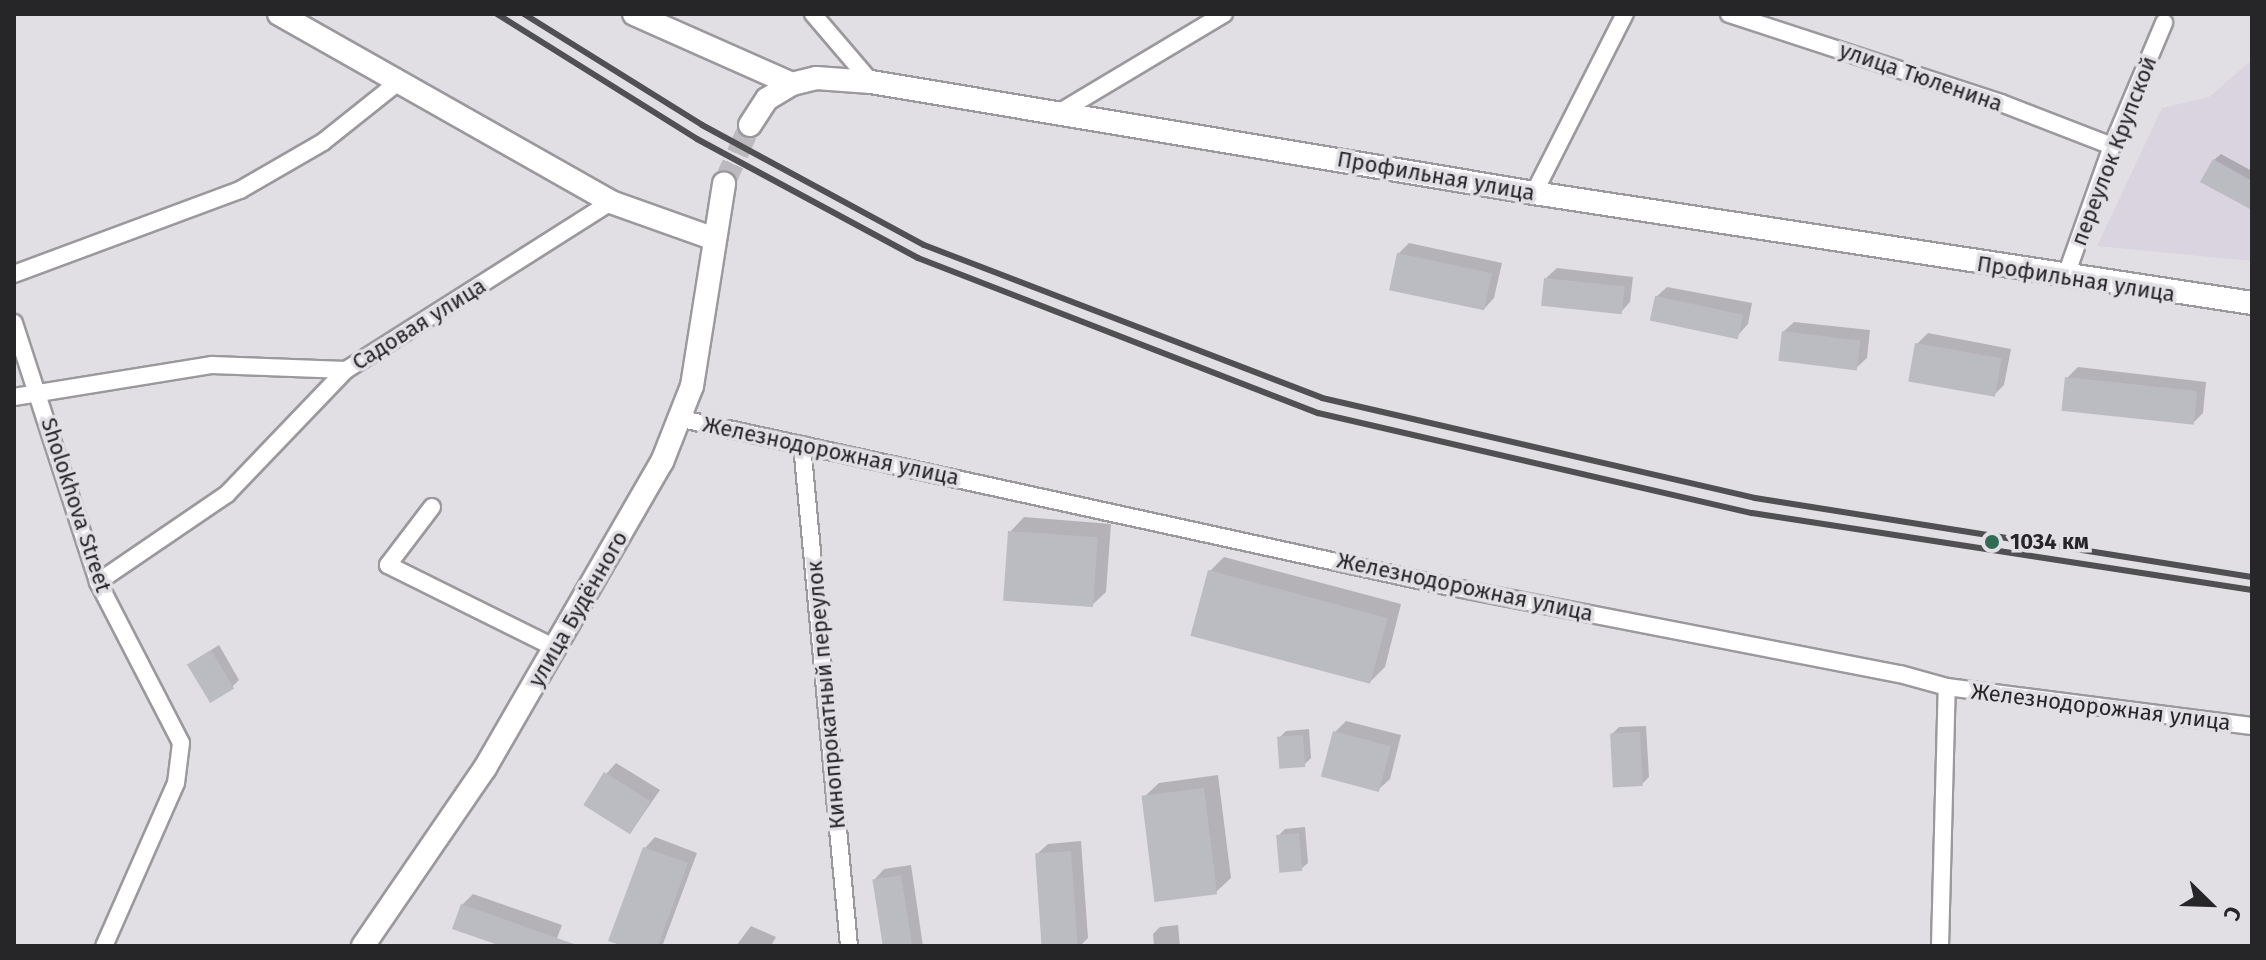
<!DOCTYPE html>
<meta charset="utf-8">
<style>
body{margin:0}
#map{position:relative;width:2266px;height:960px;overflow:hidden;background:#e1dfe4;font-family:"Fira Sans",sans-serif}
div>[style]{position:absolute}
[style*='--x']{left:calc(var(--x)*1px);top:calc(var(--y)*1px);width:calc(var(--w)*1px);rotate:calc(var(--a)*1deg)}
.built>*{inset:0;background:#d9d4e0}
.shadow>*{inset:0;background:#0003}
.building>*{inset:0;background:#bbbcc1;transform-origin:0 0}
.secondary-tunnel>*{height:22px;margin-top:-11px;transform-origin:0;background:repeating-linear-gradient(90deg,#bcbabe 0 22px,transparent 0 33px)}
.roads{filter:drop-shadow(2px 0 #9b999d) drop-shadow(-2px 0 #9b999d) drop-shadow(0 2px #9b999d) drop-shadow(0 -2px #9b999d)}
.street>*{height:16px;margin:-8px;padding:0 8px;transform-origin:8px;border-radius:8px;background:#fff}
.secondary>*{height:22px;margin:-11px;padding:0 11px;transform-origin:11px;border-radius:11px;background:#fff}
.rail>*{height:6px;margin:-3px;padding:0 3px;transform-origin:3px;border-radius:3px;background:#504f51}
.dots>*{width:22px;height:22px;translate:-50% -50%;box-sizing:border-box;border:4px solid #e1dfe4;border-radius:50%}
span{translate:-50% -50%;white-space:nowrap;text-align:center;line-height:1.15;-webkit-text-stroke:7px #e1dfe4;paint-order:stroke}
.street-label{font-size:22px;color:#262527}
.poi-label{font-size:22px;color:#262527;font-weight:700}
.left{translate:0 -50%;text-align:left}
.frame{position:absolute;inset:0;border:16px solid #262527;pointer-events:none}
.north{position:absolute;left:2170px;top:864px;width:80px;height:80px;-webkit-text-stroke:6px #e1dfe4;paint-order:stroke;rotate:113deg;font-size:22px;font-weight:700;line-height:32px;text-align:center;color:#262527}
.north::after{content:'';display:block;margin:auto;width:28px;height:36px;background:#262527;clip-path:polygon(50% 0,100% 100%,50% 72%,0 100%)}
</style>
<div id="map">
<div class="built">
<i style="clip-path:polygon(2252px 60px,2252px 261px,2097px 246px,2162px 108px,2209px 97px)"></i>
</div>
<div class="shadow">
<i style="clip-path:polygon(2221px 154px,2252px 171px,2252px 200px,2214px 160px)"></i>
<i style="clip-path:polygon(1409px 243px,1502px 263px,1494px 298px,1484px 309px,1398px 254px)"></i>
<i style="clip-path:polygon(1557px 268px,1633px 277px,1630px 302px,1620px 313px,1546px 278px)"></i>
<i style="clip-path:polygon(1667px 287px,1752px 303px,1748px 324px,1738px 335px,1656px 297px)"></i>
<i style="clip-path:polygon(1794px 322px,1870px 330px,1867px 358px,1856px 368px,1783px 332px)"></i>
<i style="clip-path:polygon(1928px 333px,2011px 349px,2004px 385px,1994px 395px,1917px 344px)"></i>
<i style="clip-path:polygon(2078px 367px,2206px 382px,2203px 413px,2192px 424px,2067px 378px)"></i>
<i style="clip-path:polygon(1024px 517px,1111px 524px,1106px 592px,1091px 606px,1010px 532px)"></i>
<i style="clip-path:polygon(1224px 557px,1401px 604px,1385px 667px,1371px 681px,1210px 571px)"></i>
<i style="clip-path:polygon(219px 645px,239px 680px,232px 687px,189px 664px)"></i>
<i style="clip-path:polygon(1346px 721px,1401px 735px,1390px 779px,1379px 789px,1335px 732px)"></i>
<i style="clip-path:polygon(1646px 726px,1649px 777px,1642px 784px,1612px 734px,1619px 727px)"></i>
<i style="clip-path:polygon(1309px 729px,1311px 758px,1304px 765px,1279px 738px,1286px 731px)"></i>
<i style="clip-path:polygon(616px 763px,660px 790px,631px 832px,606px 774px)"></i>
<i style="clip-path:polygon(1218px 775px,1231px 878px,1216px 892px,1144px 797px,1159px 783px)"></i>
<i style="clip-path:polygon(1305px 827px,1308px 863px,1301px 869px,1278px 836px,1285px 829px)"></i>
<i style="clip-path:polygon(655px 837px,697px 853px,663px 944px,629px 946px,645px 848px)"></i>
<i style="clip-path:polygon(1081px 841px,1088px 938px,1080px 946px,1044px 946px,1037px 854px,1048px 844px)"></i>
<i style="clip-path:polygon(911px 865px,923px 946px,883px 946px,874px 880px,884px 869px)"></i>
<i style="clip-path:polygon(473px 894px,562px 925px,554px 946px,507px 946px,462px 905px)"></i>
<i style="clip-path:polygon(1178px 925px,1180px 946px,1154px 946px,1153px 934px,1160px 927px)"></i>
<i style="clip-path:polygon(751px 926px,776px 937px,771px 946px,736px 946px)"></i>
</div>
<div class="building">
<i style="clip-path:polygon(2213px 159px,2252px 181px,2252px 210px,2200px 182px)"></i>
<i style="left:1397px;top:253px;width:97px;height:38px;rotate:12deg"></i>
<i style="left:1544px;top:278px;width:81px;height:28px;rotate:6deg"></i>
<i style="left:1655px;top:296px;width:90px;height:25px;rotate:12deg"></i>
<i style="left:1782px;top:331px;width:79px;height:30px;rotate:7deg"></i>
<i style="left:1915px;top:343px;width:88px;height:39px;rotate:10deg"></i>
<i style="left:2065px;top:377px;width:133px;height:34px;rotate:6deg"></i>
<i style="left:1008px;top:531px;width:90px;height:70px;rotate:4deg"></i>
<i style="left:1208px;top:570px;width:186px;height:68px;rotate:15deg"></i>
<i style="left:211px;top:650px;width:45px;height:28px;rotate:59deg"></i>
<i style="left:1333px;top:731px;width:60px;height:47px;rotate:15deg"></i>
<i style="left:1640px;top:732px;width:54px;height:30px;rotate:87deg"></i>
<i style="left:1303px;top:735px;width:32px;height:26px;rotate:86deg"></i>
<i style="left:604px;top:772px;width:55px;height:39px;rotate:32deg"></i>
<i style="left:1204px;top:788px;width:107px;height:63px;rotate:83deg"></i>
<i style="left:1299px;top:833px;width:38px;height:23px;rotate:85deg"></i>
<i style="clip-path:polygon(643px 847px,688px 863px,658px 946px,623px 946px,608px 941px)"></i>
<i style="left:1071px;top:851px;width:95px;height:36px;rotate:86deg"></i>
<i style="left:901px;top:875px;width:72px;height:29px;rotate:81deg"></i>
<i style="clip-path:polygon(461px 904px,574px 944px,574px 946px,501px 946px,452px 929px)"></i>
</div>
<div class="secondary-tunnel">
<i style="--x:724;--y:184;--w:64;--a:-66.2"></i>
</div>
<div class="roads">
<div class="street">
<i style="--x:813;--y:14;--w:89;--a:49.5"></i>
<i style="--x:1729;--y:14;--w:286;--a:18.1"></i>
<i style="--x:2001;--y:103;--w:119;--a:21.2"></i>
<i style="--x:1060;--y:112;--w:191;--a:-30.9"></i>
<i style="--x:1534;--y:193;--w:201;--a:-63.1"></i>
<i style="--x:14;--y:274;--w:241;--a:-20.4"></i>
<i style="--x:240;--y:190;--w:96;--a:-30"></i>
<i style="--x:323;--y:142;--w:93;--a:-38.5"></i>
<i style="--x:2065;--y:278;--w:140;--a:-70.4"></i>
<i style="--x:2112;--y:146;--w:134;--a:-67.1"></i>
<i style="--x:14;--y:323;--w:272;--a:72"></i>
<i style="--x:98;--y:582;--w:181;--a:62.7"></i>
<i style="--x:181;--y:743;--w:40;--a:97.1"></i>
<i style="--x:176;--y:783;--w:178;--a:113.8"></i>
<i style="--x:14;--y:397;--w:201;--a:-9.2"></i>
<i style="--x:212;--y:365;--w:134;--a:2.1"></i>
<i style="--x:346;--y:370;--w:314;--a:-32.4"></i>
<i style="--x:682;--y:419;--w:782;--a:12.33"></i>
<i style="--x:1446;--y:586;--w:462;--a:11"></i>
<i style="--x:1900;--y:674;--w:49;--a:15.5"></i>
<i style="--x:1947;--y:687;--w:307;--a:7.3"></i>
<i style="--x:802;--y:445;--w:503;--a:84.64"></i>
<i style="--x:432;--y:507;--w:73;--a:127.2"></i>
<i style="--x:388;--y:565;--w:189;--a:26.4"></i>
<i style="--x:98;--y:582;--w:156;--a:-34.3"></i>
<i style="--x:227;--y:494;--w:172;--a:-46.2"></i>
<i style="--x:1940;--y:946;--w:259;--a:-88.5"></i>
</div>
<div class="secondary">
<i style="--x:279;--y:14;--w:382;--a:29.5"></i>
<i style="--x:611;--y:202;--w:110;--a:19.6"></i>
<i style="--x:634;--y:14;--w:173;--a:23.9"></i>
<i style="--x:792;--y:84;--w:25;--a:-14"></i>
<i style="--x:816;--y:78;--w:55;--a:4.2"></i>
<i style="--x:871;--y:82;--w:672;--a:9.5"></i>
<i style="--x:1534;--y:193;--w:726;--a:8.71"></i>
<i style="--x:750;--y:125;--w:31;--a:-57"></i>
<i style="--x:767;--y:99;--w:29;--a:-31"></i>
<i style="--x:363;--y:946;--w:216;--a:-55.6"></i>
<i style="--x:485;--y:768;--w:354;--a:-60"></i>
<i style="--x:662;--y:462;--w:82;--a:-68.5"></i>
<i style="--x:692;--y:386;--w:205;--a:-81"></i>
</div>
</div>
<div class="rail">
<i style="--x:497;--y:14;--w:236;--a:32"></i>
<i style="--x:697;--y:139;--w:251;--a:28.3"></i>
<i style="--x:918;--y:258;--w:429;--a:21.2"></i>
<i style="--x:1318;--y:413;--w:445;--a:13"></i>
<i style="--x:1752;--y:513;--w:506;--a:8.75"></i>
<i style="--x:524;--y:14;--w:210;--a:31.9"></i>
<i style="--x:702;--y:125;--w:252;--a:28.4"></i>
<i style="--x:924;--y:245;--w:426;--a:21"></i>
<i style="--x:1322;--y:398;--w:444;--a:13"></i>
<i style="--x:1755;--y:498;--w:503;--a:9.03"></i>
</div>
<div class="dots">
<i style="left:1992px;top:542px;background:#316b54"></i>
</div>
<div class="street-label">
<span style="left:1921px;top:77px;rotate:19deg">улица Тюленина</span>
<span style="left:2114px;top:151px;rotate:-69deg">переулок Крупской</span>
<span style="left:1436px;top:176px;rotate:10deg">Профильная улица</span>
<span style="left:2076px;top:279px;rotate:9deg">Профильная улица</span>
<span style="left:419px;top:324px;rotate:-32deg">Садовая улица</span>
<span style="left:831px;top:451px;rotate:12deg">Железнодорожная улица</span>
<span style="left:76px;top:505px;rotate:72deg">Sholokhova Street</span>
<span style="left:1465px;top:587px;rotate:12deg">Железнодорожная улица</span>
<span style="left:578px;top:609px;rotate:-60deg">улица Будённого</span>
<span style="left:826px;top:695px;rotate:-95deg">Кинопрокатный переулок</span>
<span style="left:2101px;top:707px;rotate:7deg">Железнодорожная улица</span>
</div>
<div class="poi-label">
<span class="left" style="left:2010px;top:542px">1034 км</span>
</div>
<div class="frame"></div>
<div class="north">С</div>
</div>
